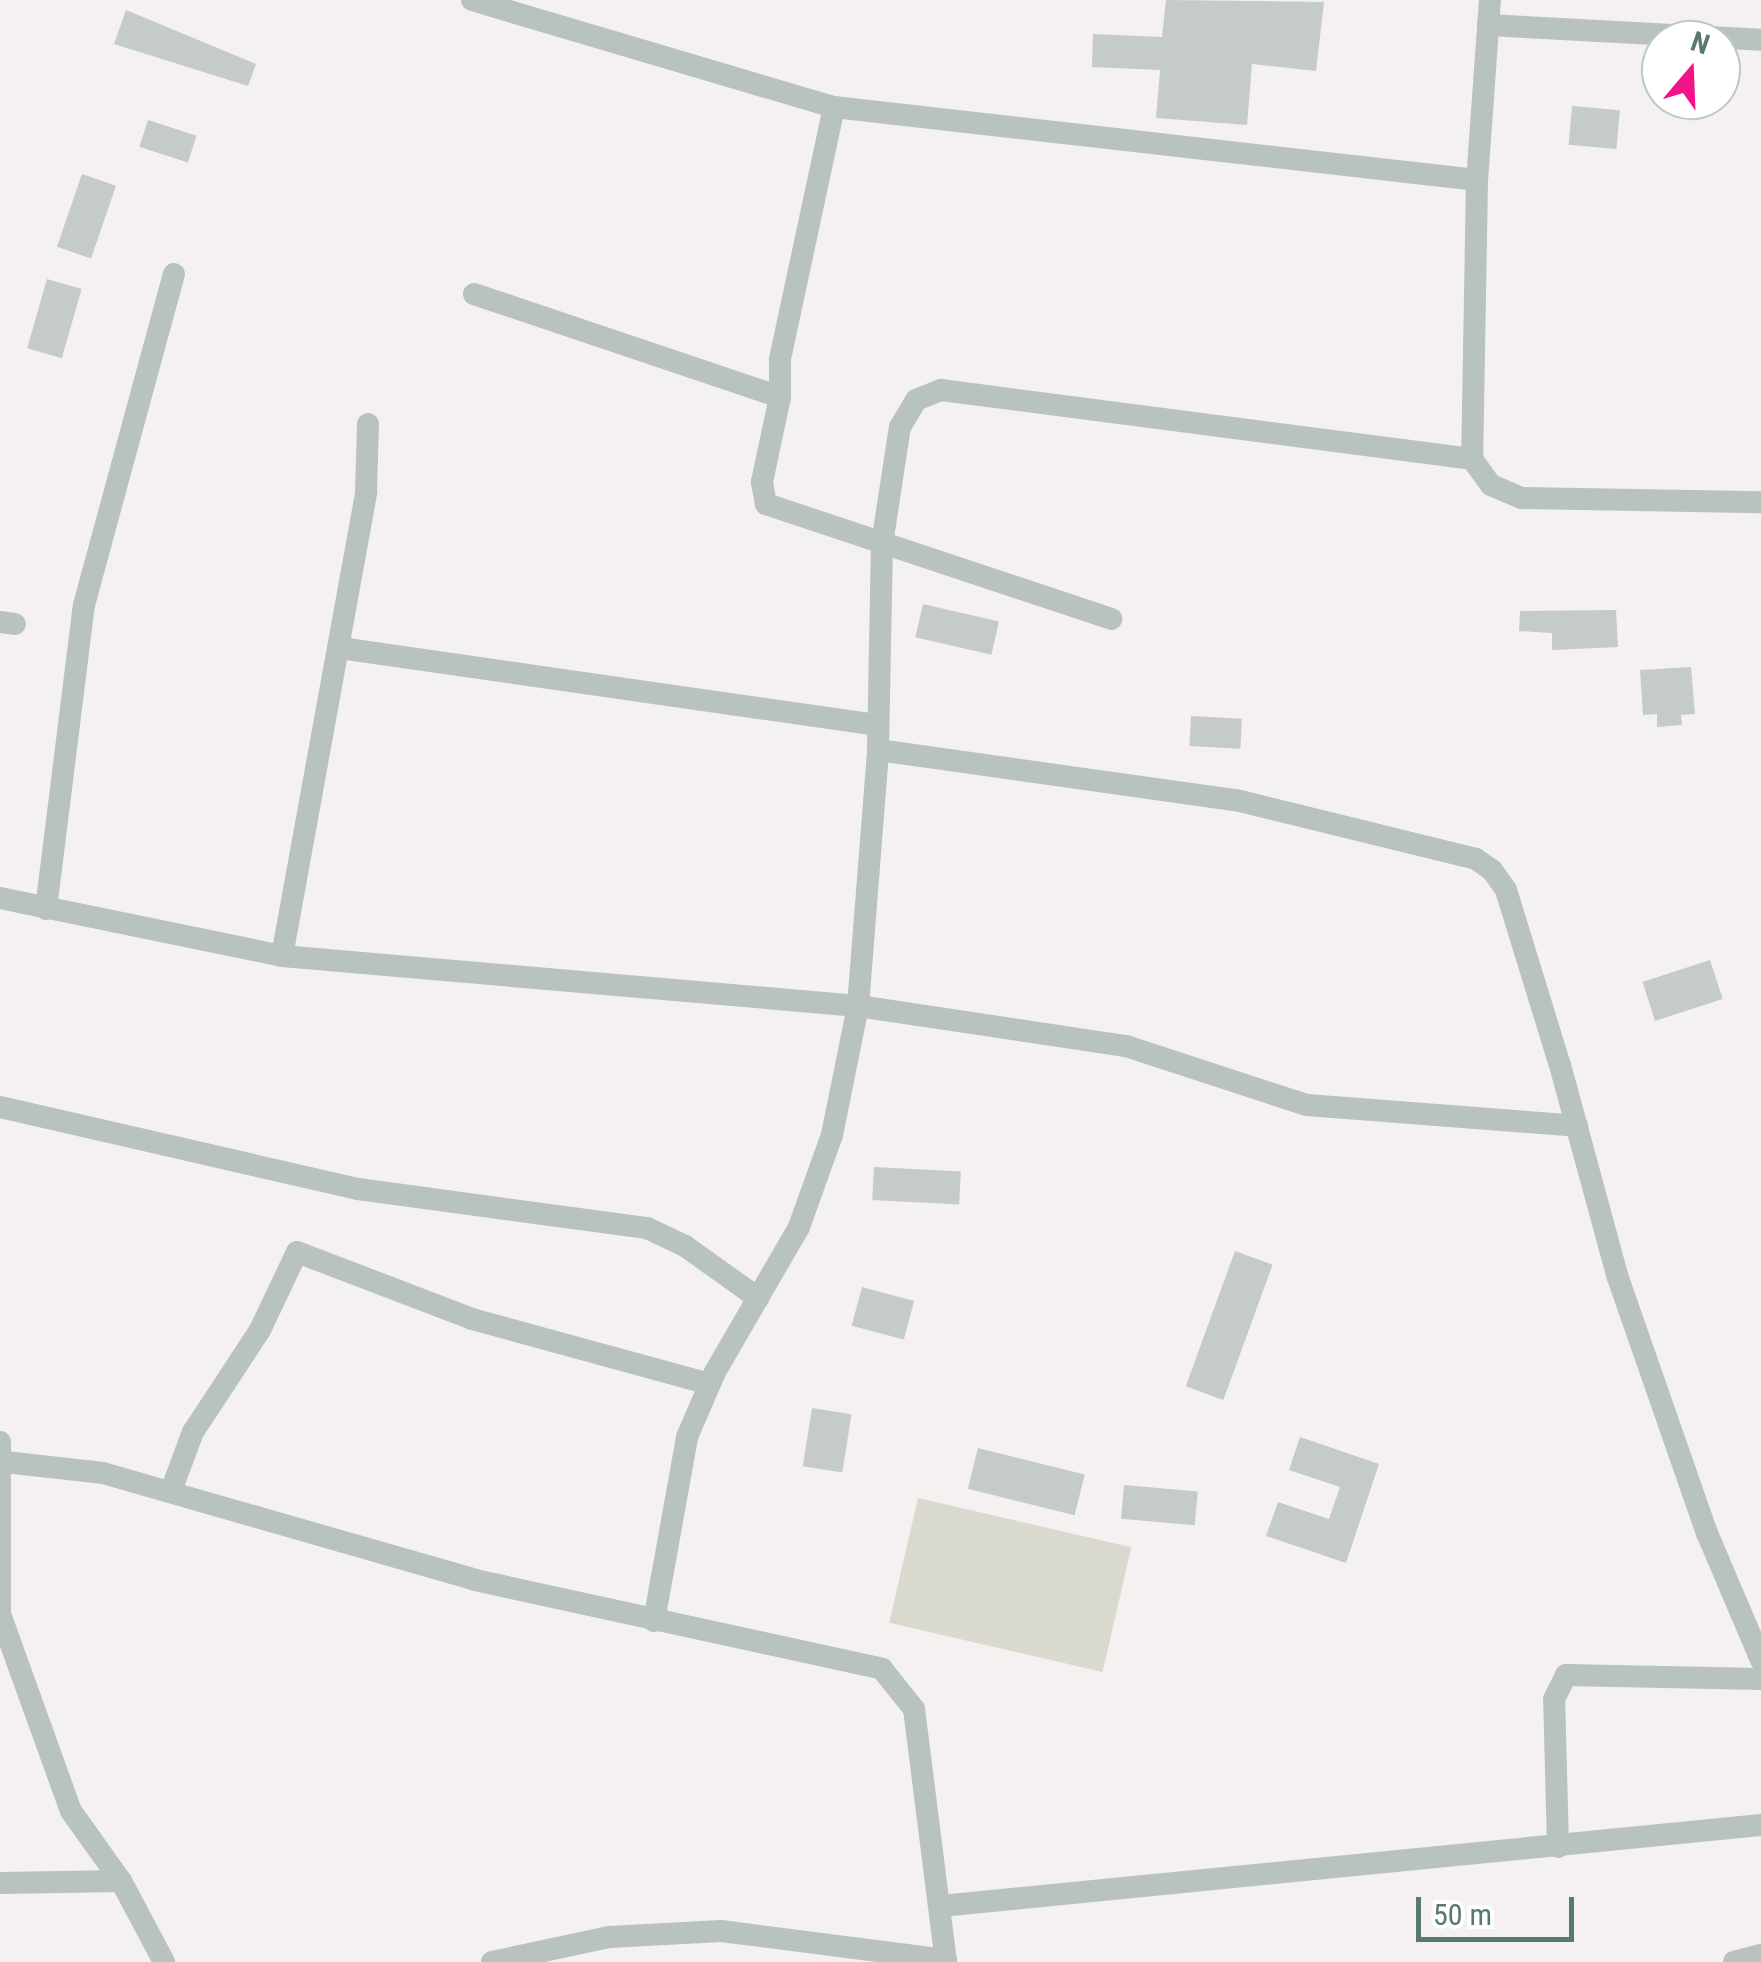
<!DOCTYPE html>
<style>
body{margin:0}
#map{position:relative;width:1761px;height:1962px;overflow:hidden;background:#f5f1f0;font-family:"Roboto Condensed",sans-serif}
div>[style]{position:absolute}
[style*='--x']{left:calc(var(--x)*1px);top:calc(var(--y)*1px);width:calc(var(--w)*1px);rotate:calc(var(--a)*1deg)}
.green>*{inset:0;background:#dad9cf;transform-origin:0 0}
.building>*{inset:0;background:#c4cbc8;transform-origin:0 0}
.minor>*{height:22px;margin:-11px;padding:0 11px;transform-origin:11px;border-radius:11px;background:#b8c2bf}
span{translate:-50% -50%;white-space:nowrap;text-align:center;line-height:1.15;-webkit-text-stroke:10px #fff;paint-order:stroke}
.north{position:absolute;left:1641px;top:20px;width:100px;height:100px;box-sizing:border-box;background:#fff;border:2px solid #bdc9c5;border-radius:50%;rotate:19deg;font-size:28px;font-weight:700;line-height:40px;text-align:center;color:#59786f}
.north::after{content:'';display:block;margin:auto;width:35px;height:45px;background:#f21389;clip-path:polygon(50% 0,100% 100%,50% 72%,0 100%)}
.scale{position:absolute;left:1416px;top:1897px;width:158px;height:45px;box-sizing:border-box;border:5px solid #59786f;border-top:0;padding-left:12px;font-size:30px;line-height:35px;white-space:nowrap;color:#59786f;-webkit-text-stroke:8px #fff;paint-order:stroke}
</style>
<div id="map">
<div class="green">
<i style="left:918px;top:1498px;width:219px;height:128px;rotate:13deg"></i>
</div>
<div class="building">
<i style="clip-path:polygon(1166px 0,1324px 2px,1316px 71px,1252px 64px,1247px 125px,1156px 118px,1160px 70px,1092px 67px,1093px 34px,1162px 37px)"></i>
<i style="clip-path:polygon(126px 10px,256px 64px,248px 86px,114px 44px)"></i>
<i style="left:1572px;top:106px;width:48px;height:39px;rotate:5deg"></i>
<i style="left:148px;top:120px;width:51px;height:28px;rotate:18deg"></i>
<i style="left:82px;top:174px;width:36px;height:77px;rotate:19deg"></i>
<i style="left:47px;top:279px;width:36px;height:72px;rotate:16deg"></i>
<i style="left:923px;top:604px;width:78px;height:34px;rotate:13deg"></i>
<i style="clip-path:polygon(1616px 610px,1618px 647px,1552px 650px,1552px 633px,1519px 631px,1520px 611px)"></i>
<i style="clip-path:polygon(1691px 667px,1695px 714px,1681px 715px,1682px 725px,1657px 727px,1657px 714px,1643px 715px,1640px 670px)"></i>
<i style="left:1191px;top:716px;width:51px;height:30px;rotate:3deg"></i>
<i style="left:1710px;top:960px;width:41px;height:71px;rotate:72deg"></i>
<i style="left:874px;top:1167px;width:87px;height:33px;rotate:3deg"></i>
<i style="left:1235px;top:1251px;width:40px;height:144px;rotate:20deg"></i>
<i style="left:862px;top:1287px;width:54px;height:40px;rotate:15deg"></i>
<i style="left:812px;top:1408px;width:40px;height:59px;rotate:9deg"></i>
<i style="clip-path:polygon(1300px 1437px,1379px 1464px,1346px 1563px,1266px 1536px,1278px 1502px,1329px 1519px,1340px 1487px,1289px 1470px)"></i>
<i style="left:978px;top:1448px;width:110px;height:42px;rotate:14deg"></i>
<i style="left:1124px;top:1485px;width:74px;height:34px;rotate:5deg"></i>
</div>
<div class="minor">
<i style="--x:472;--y:0;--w:377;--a:16.5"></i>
<i style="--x:834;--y:107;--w:647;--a:6.48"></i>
<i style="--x:1490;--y:0;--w:180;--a:94.1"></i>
<i style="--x:1477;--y:180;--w:279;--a:91"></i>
<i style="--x:1472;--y:459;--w:32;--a:54"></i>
<i style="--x:1491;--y:485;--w:34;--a:23"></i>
<i style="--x:1522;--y:498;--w:239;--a:1"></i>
<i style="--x:1488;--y:25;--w:273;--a:3.1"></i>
<i style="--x:834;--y:107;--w:258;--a:102.1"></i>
<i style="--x:780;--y:359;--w:38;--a:90"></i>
<i style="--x:780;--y:397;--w:87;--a:102"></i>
<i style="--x:762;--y:482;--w:22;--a:80"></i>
<i style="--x:766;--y:504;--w:364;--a:18.4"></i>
<i style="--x:474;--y:294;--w:323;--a:18.6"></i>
<i style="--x:0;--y:622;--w:15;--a:8"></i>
<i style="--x:340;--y:648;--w:542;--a:8.16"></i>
<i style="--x:878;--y:750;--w:361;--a:8"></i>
<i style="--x:1236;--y:800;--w:247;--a:13.8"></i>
<i style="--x:1476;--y:859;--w:19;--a:35"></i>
<i style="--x:1492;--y:870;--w:24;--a:55"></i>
<i style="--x:1506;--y:890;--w:183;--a:72.9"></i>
<i style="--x:1560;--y:1065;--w:218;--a:74.8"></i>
<i style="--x:1617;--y:1275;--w:273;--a:70.8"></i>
<i style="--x:1707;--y:1533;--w:138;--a:67"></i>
<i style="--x:0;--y:898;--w:288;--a:11.6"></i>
<i style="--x:282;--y:956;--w:578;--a:4.96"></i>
<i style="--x:858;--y:1006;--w:271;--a:8.5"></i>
<i style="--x:1126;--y:1046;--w:190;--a:18.1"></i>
<i style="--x:1307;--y:1105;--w:271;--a:4.4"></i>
<i style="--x:46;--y:909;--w:306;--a:-82.9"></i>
<i style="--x:84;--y:605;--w:343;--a:-74.8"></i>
<i style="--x:282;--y:956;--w:472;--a:-79.7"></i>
<i style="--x:366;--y:492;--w:68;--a:-88.3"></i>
<i style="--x:0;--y:1107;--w:367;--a:12.9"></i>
<i style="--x:358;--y:1189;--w:292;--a:7.7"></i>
<i style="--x:647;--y:1228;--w:42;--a:25.3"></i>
<i style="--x:685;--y:1246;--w:90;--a:35.5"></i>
<i style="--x:0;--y:1442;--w:172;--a:90"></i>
<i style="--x:0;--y:1614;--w:209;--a:70.2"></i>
<i style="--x:71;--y:1811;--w:86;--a:54.5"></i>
<i style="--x:121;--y:1881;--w:92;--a:62"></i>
<i style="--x:5;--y:1462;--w:99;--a:6.4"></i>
<i style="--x:103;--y:1473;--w:387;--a:16"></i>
<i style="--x:475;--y:1580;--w:417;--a:12.3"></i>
<i style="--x:882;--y:1669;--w:51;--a:51.3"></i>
<i style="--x:914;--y:1709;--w:255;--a:82.8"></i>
<i style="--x:171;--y:1491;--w:63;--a:-69.6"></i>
<i style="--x:193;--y:1432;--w:122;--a:-56.7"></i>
<i style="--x:260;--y:1330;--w:86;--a:-64.6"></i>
<i style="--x:297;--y:1252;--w:187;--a:20.9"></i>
<i style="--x:472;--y:1319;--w:246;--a:15.3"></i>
<i style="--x:654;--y:1621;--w:187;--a:-79.8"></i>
<i style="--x:687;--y:1437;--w:71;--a:-66.7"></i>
<i style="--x:715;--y:1372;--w:168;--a:-59.9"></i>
<i style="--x:799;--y:1227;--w:98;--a:-70.3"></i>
<i style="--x:832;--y:1135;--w:132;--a:-78.6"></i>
<i style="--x:858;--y:1006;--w:257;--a:-85.5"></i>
<i style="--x:878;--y:750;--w:206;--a:-88.9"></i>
<i style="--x:882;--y:544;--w:118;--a:-81.3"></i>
<i style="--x:900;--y:427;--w:31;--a:-59"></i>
<i style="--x:916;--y:400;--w:27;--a:-22"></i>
<i style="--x:941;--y:390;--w:535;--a:7.4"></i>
<i style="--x:1558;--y:1847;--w:148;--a:-91.5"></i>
<i style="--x:1554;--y:1699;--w:27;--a:-63"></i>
<i style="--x:1566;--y:1675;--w:195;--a:1.2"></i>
<i style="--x:0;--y:1883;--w:121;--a:-0.9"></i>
<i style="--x:941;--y:1906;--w:824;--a:-5.64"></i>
<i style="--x:492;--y:1962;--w:121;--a:-12"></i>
<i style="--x:610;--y:1937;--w:111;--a:-3.1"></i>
<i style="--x:721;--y:1931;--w:227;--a:7.3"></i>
<i style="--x:1734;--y:1962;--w:28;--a:-15"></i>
</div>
<div class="north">N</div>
<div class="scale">50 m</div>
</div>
